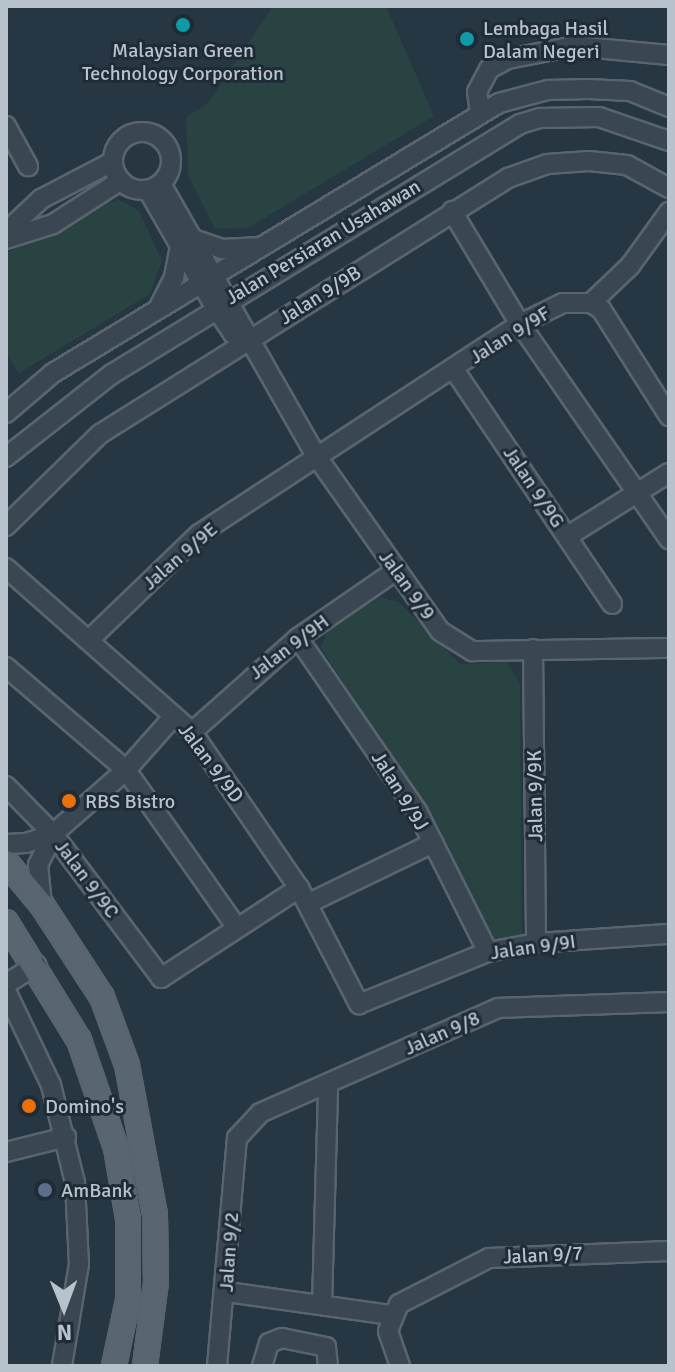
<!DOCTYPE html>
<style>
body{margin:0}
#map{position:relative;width:675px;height:1372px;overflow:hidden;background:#263642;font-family:Signika,sans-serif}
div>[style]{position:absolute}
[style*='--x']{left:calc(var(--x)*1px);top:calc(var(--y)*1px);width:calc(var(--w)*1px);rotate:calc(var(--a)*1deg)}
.green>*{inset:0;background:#284342}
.roads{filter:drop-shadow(2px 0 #58656f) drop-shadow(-2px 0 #58656f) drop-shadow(0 2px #58656f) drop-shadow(0 -2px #58656f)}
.minor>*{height:18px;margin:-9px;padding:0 9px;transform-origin:9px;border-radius:9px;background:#3a4752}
.minor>.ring{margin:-9px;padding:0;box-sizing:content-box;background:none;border:18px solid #3a4752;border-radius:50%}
.major>*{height:22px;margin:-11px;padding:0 11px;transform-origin:11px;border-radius:11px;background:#596671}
.dots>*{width:22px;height:22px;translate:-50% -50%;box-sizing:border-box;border:4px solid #1f2c37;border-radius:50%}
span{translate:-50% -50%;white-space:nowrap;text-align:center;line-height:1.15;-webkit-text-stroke:6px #1f2c37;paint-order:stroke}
.poi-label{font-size:20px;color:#b7c2cc}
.left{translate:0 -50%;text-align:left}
.street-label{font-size:20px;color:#b7c2cc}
.frame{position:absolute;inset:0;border:8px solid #b7c2cc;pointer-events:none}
.north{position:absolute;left:24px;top:1268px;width:80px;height:80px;-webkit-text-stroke:6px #1f2c37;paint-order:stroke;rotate:179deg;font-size:22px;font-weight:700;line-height:32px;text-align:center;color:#b7c2cc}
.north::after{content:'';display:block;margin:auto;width:28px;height:36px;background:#b7c2cc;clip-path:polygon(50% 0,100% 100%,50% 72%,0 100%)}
</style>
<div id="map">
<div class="green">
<i style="clip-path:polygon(273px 6px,386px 6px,434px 116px,248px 228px,215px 229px,188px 175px,186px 117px,208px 103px)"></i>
<i style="clip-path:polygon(118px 199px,139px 211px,162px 261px,150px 294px,19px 373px,6px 354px,6px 253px)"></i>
<i style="clip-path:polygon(380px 597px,400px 603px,460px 664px,507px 662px,520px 684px,522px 936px,496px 941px,430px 817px,321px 648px,327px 631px)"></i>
</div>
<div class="roads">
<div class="minor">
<i style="--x:480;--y:113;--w:21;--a:-98"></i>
<i style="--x:477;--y:92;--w:26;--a:-62"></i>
<i style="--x:489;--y:69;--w:21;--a:-28"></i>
<i style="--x:508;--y:59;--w:67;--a:-11.1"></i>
<i style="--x:574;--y:46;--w:95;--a:5.4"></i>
<i style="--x:6;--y:126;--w:46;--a:61.2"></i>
<i class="ring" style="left:113px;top:132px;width:40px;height:40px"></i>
<i style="--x:161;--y:184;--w:314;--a:60.3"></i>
<i style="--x:317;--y:457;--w:213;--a:54.7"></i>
<i style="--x:440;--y:631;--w:38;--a:32"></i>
<i style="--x:472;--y:651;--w:197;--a:-0.9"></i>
<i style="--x:148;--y:190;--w:135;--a:60.2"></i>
<i style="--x:215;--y:307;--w:32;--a:56"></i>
<i style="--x:233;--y:334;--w:16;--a:27"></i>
<i style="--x:452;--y:211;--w:132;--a:59"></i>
<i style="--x:520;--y:324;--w:262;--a:55.3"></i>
<i style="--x:6;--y:232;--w:48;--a:-43.3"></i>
<i style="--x:41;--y:199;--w:80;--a:-27.5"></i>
<i style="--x:6;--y:239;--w:49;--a:-17.7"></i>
<i style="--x:53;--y:224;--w:80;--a:-32.7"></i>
<i style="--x:193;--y:239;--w:31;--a:19"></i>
<i style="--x:222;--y:249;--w:34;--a:-3"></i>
<i style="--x:591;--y:303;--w:54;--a:-43.5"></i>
<i style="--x:630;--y:266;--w:67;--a:-54.2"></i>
<i style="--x:158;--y:309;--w:36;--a:-63"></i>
<i style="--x:174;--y:277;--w:32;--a:-79"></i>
<i style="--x:455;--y:371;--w:281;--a:56"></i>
<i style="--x:6;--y:413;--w:62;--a:-40.4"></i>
<i style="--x:53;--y:373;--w:521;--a:-31.19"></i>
<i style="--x:499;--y:103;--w:51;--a:-14.9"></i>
<i style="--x:548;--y:90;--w:40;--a:-1.4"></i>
<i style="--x:588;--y:89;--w:42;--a:2.7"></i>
<i style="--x:630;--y:91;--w:42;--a:22.3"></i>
<i style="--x:6;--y:457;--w:135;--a:-38.1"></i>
<i style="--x:112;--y:374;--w:479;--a:-31.5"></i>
<i style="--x:520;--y:124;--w:21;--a:-17"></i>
<i style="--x:540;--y:118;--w:59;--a:-1"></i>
<i style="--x:599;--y:117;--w:74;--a:18.9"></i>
<i style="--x:6;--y:526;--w:132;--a:-44.4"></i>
<i style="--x:100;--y:434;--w:482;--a:-32.1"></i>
<i style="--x:508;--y:178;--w:41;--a:-19.7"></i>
<i style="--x:547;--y:164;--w:42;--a:-4.1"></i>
<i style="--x:589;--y:161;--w:38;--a:6"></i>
<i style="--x:627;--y:165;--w:48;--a:28.7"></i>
<i style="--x:568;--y:536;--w:119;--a:-32"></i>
<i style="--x:6;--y:568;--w:248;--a:41.4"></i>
<i style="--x:192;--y:732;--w:189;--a:55.6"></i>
<i style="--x:299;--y:888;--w:131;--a:62.7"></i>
<i style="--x:359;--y:1004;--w:139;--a:-22"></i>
<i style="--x:488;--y:952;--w:49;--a:-10.6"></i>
<i style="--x:536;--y:943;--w:133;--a:-3.9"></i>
<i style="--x:298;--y:638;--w:210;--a:55.5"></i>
<i style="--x:417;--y:811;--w:158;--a:63.3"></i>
<i style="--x:90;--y:639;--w:151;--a:-43.9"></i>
<i style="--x:199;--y:534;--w:384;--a:-33.2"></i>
<i style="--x:520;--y:324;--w:48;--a:-26"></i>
<i style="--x:563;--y:303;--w:28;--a:0"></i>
<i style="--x:591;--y:303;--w:12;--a:31"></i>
<i style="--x:601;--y:309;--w:127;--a:57.6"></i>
<i style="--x:533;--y:649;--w:294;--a:89.4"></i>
<i style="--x:6;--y:667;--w:158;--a:40.6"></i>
<i style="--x:126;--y:770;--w:193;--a:54.9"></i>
<i style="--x:192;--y:732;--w:142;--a:-41.6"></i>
<i style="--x:298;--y:638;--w:118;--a:-34.6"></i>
<i style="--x:6;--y:786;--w:67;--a:45.6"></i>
<i style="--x:53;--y:834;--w:180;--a:53.1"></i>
<i style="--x:161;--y:978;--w:165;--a:-33.1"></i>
<i style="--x:6;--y:844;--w:20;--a:-3"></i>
<i style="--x:26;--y:843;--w:28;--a:-18"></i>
<i style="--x:309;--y:903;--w:138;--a:-25.8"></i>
<i style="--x:42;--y:905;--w:40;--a:-95.7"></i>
<i style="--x:38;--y:865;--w:34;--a:-64"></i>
<i style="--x:53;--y:834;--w:97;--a:-41.2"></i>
<i style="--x:126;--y:770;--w:72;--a:-48.4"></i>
<i style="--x:6;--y:984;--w:36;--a:-32"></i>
<i style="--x:6;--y:991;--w:104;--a:64.4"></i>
<i style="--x:51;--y:1085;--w:101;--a:76.2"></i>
<i style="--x:75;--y:1183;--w:81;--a:87.2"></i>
<i style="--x:79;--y:1264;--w:103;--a:99.5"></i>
<i style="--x:6;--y:1152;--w:62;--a:-14"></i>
<i style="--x:227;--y:1292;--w:166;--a:8"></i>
<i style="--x:322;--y:1305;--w:221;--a:-88.4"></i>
<i style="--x:217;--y:1366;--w:229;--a:-85"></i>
<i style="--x:237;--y:1138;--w:34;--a:-47"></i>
<i style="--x:260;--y:1113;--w:260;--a:-23.8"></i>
<i style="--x:498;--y:1008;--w:171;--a:-2"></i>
<i style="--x:262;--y:1366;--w:24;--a:-73"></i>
<i style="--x:269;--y:1343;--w:14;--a:-21"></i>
<i style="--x:282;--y:1338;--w:45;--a:11.6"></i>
<i style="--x:326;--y:1347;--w:19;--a:84"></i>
<i style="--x:400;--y:1366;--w:37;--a:-109"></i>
<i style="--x:388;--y:1331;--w:29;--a:-68"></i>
<i style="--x:399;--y:1304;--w:101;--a:-27.1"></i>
<i style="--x:489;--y:1258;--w:180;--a:-2.2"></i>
</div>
<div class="major">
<i style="--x:6;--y:862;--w:56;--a:50.1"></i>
<i style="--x:42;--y:905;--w:110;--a:56.9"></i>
<i style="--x:102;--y:997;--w:72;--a:69.8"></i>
<i style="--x:127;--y:1065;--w:152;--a:79.4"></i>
<i style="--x:155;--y:1214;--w:68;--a:89.2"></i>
<i style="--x:156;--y:1282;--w:85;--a:97.5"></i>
<i style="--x:6;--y:922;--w:139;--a:58.3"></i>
<i style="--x:79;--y:1040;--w:114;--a:71.1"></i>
<i style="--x:116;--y:1148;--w:72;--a:80.4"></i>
<i style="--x:128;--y:1219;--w:81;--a:90"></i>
<i style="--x:128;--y:1300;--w:67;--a:102"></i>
</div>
</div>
<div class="dots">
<i style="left:183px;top:25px;background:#0f9aa8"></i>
<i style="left:467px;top:39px;background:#0f9aa8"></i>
<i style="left:69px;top:801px;background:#e8710a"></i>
<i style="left:29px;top:1106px;background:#e8710a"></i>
<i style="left:45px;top:1190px;background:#5c6f8a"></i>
</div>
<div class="poi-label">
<span class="left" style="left:483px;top:40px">Lembaga Hasil<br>Dalam Negeri</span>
<span style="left:183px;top:62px">Malaysian Green<br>Technology Corporation</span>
<span class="left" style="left:85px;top:801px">RBS Bistro</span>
<span class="left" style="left:45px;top:1106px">Domino's</span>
<span class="left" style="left:61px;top:1190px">AmBank</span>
</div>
<div class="street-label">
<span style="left:323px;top:242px;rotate:-31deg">Jalan Persiaran Usahawan</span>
<span style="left:320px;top:295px;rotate:-32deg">Jalan 9/9B</span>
<span style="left:510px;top:335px;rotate:-32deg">Jalan 9/9F</span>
<span style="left:534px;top:487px;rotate:56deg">Jalan 9/9G</span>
<span style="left:180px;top:556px;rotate:-41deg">Jalan 9/9E</span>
<span style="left:407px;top:585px;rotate:54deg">Jalan 9/9</span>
<span style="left:289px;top:647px;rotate:-37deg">Jalan 9/9H</span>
<span style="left:211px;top:763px;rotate:53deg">Jalan 9/9D</span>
<span style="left:400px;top:791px;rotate:58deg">Jalan 9/9J</span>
<span style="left:535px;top:796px;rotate:-91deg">Jalan 9/9K</span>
<span style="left:87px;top:879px;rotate:53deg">Jalan 9/9C</span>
<span style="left:533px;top:947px;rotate:-8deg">Jalan 9/9I</span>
<span style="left:442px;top:1033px;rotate:-24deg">Jalan 9/8</span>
<span style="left:229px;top:1252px;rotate:-86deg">Jalan 9/2</span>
<span style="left:543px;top:1255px;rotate:-3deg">Jalan 9/7</span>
</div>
<div class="frame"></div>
<div class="north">N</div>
</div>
